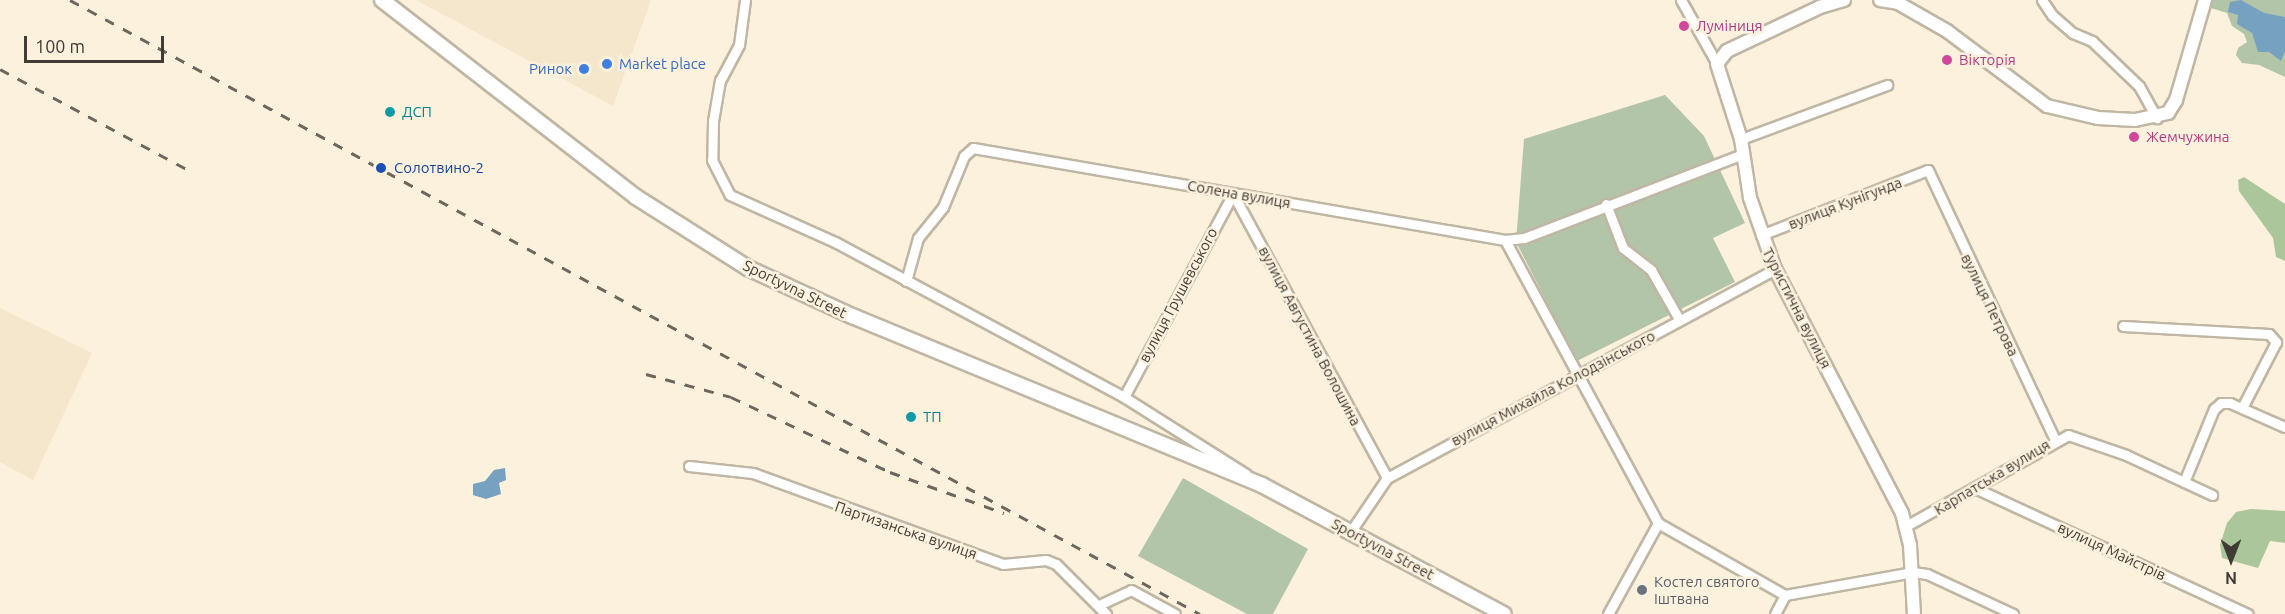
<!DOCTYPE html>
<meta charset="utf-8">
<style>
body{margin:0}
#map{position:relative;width:2285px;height:614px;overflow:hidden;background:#fbf1dd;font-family:Ubuntu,sans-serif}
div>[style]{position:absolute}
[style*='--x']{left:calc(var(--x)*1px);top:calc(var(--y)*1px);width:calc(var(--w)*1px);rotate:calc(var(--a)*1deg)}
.built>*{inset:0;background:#f4e7cc}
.green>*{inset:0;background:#b3c5a8}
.forest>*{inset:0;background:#abc69a}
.water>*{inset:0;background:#76a1c1}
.roads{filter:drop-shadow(2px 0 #bfb6a3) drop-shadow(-2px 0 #bfb6a3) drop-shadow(0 2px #bfb6a3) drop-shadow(0 -2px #bfb6a3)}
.street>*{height:9px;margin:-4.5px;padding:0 4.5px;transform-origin:4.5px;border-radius:4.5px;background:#fff}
.secondary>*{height:12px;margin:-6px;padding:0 6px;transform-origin:6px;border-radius:6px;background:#fff}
.primary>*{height:14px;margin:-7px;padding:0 7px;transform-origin:7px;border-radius:7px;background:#fff}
.rail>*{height:3px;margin-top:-1.5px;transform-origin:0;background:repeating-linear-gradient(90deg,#6c675d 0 10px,transparent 0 20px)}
.dots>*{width:16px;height:16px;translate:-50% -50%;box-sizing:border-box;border:3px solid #fbf1dd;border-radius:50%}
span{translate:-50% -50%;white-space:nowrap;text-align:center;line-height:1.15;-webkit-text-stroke:5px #fbf1dd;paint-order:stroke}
.hotel-label{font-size:15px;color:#b23c85}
.left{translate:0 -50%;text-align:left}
.shop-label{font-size:15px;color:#366cbe}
.right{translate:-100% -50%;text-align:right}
.culture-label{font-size:15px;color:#0d838f}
.transit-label{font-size:15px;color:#164399}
.street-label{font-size:15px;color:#403c35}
.worship-label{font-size:15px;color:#5b616d}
.north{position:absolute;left:2201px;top:530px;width:60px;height:60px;-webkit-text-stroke:4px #fbf1dd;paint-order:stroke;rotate:180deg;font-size:16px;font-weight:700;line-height:24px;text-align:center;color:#403c35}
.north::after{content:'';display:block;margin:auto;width:21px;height:27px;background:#403c35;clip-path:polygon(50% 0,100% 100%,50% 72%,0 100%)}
.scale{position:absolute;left:24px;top:36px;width:140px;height:27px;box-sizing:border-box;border:3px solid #403c35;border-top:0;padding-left:8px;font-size:18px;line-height:21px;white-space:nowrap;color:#403c35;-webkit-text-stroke:4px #fbf1dd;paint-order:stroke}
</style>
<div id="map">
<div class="built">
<i style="clip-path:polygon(416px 0,651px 0,613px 106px)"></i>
<i style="clip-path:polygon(0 308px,92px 353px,33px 480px,0 462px)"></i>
</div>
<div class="green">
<i style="clip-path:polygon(2210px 0,2285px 0,2285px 77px,2259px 65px,2242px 63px,2236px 55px,2238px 48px,2247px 42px,2244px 34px,2232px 26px,2227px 13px,2208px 7px)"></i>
<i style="clip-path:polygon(1665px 95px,1704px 136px,1745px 223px,1713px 238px,1735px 282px,1577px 361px,1516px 242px,1524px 139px)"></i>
<i style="clip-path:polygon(1183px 478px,1308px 549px,1273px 614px,1247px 614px,1138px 556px)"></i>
</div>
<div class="forest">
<i style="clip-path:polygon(2244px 177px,2285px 204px,2285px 261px,2276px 257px,2273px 238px,2239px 191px,2238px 180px)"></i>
<i style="clip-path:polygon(2251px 509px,2285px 511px,2285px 543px,2270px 541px,2258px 568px,2222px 558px,2220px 545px,2227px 523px,2236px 512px)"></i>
</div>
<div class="water">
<i style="clip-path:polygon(2241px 0,2264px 13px,2285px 17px,2285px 51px,2281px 61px,2269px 52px,2258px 52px,2252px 33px,2237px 24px,2238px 15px,2228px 12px,2230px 2px)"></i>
<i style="clip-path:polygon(505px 468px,506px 480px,499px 483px,501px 494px,486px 499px,473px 495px,473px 484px,485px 481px,494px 470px)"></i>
</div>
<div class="roads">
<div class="street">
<i style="--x:745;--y:0;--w:45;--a:97.6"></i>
<i style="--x:739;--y:45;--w:40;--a:118"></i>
<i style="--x:720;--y:80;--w:42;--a:99.7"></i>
<i style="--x:713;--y:121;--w:39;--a:91"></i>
<i style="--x:712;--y:160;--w:39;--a:63"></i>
<i style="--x:730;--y:195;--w:115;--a:24.1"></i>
<i style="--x:835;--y:242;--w:328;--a:28.2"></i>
<i style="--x:1124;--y:397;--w:144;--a:32.3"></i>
<i style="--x:1681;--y:0;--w:73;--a:60.6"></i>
<i style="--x:2042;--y:0;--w:18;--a:56"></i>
<i style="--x:2052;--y:15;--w:28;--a:41"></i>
<i style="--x:2073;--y:33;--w:21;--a:23"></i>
<i style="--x:2092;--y:41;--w:65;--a:43.8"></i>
<i style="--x:2139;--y:86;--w:37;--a:61"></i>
<i style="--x:1741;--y:139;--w:156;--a:-20.3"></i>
<i style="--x:1233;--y:194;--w:323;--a:61.5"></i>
<i style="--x:1606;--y:204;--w:47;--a:68.9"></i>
<i style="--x:1623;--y:248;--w:36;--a:38"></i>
<i style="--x:1651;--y:270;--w:56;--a:60.3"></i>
<i style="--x:1761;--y:235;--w:179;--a:-21.3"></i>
<i style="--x:1928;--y:170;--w:298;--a:64.8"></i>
<i style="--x:1505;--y:240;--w:19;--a:-6"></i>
<i style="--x:1524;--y:238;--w:235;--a:-21"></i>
<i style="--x:906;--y:281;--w:45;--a:-74.4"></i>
<i style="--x:918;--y:238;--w:40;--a:-51"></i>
<i style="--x:943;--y:207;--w:55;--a:-67.6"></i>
<i style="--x:964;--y:156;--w:12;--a:-42"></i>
<i style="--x:973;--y:148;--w:540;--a:9.81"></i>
<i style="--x:1505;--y:240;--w:322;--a:61.6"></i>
<i style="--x:1658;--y:523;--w:146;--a:29.6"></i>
<i style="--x:1785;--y:595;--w:130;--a:-10.2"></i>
<i style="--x:1913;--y:572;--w:14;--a:8"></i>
<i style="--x:1927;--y:574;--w:95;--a:24.9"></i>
<i style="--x:2123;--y:326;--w:146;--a:3.1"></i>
<i style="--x:2269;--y:334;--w:11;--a:49"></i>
<i style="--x:2276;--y:342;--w:74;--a:117.3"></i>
<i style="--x:1124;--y:397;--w:230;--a:-61.8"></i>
<i style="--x:689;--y:466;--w:64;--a:6.2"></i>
<i style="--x:753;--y:473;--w:266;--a:20"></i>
<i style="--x:1003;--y:564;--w:43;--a:-5.3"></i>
<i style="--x:1046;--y:560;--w:11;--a:22"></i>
<i style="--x:1056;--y:564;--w:71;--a:45"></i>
<i style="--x:2184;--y:482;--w:79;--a:-67.7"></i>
<i style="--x:2214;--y:409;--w:9;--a:-41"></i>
<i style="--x:2221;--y:403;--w:9;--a:0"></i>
<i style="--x:2230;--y:403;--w:60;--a:23.6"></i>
<i style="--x:1977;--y:489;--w:298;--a:24.8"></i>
<i style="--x:1906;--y:526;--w:186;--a:-29.3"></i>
<i style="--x:2068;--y:435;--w:61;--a:19"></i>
<i style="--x:2126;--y:455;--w:95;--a:24.9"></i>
<i style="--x:1351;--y:531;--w:64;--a:-55.8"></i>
<i style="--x:1387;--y:478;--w:441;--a:-28.3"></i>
<i style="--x:1099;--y:605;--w:35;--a:-25"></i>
<i style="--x:1131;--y:590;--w:50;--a:28.6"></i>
<i style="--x:1608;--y:614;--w:104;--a:-61.2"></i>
<i style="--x:1775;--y:614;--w:21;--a:-62"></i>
</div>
<div class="secondary">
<i style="--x:1844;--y:0;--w:25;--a:164"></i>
<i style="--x:1820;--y:7;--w:103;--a:154.7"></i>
<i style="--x:1727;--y:51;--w:16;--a:128"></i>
<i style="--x:1717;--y:64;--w:79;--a:72.3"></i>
<i style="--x:1741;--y:139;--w:60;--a:81.3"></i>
<i style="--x:1750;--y:198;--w:75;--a:70.6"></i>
<i style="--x:1775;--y:269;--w:275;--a:62.5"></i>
<i style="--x:1902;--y:513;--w:33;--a:76"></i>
<i style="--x:1910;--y:545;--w:69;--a:86.7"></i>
<i style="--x:1880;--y:0;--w:18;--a:9"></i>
<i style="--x:1898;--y:3;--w:56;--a:29.7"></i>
<i style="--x:1947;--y:31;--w:125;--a:36.9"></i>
<i style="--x:2047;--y:106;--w:52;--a:13.2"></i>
<i style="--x:2098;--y:118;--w:37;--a:3"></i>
<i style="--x:2135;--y:120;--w:34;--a:-12"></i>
<i style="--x:2168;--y:113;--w:15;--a:-58"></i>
<i style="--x:2176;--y:100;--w:104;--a:-73.8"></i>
</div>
<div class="primary">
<i style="--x:382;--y:0;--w:321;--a:37.8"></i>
<i style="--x:636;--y:197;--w:133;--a:32.4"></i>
<i style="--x:748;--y:268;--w:115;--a:24.8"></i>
<i style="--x:852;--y:316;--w:443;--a:22.4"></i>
<i style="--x:1262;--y:485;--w:274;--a:28.1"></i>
</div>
</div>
<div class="rail">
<i style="--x:70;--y:0;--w:1286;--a:28.52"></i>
<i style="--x:0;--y:69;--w:218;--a:28.2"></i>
<i style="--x:646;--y:374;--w:88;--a:15.1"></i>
<i style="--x:731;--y:397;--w:176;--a:25.3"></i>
<i style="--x:890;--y:472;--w:121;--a:19.8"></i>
</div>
<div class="dots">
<i style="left:1684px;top:26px;background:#d1479c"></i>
<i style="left:1947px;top:60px;background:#d1479c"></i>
<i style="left:607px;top:64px;background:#3f7fe0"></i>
<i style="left:584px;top:69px;background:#3f7fe0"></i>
<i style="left:390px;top:112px;background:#0f9aa8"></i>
<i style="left:2134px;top:137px;background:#d1479c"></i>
<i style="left:381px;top:168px;background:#1a4fb4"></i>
<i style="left:911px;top:417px;background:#0f9aa8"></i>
<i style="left:1642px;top:590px;background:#6b7280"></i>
</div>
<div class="hotel-label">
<span class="left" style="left:1696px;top:26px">Луміниця</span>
<span class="left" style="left:1959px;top:60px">Вікторія</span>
<span class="left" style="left:2146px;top:137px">Жемчужина</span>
</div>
<div class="shop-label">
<span class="left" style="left:619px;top:64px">Market place</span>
<span class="right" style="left:572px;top:69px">Ринок</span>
</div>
<div class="culture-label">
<span class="left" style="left:402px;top:112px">ДСП</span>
<span class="left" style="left:923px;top:417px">ТП</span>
</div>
<div class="transit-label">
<span class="left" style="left:394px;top:168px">Солотвино-2</span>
</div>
<div class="street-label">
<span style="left:1239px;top:194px;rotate:10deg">Солена вулиця</span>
<span style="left:1845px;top:203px;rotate:-21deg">вулиця Кунігунда</span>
<span style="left:795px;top:289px;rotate:26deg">Sportyvna Street</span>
<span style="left:1178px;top:295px;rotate:-62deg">вулиця Грушевського</span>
<span style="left:1990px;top:305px;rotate:64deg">вулиця Петрова</span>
<span style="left:1797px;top:308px;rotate:63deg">Туристична вулиця</span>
<span style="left:1310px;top:336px;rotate:62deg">вулиця Августина Волошина</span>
<span style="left:1553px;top:388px;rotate:-28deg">вулиця Михайла Колодзінського</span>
<span style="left:1992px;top:477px;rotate:-31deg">Карпатська вулиця</span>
<span style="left:906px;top:530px;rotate:19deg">Партизанська вулиця</span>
<span style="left:1383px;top:549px;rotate:28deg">Sportyvna Street</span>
<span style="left:2112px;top:551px;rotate:25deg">вулиця Майстрів</span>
</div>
<div class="worship-label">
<span class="left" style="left:1654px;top:590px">Костел святого<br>Іштвана</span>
</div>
<div class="north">N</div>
<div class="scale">100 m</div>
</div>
